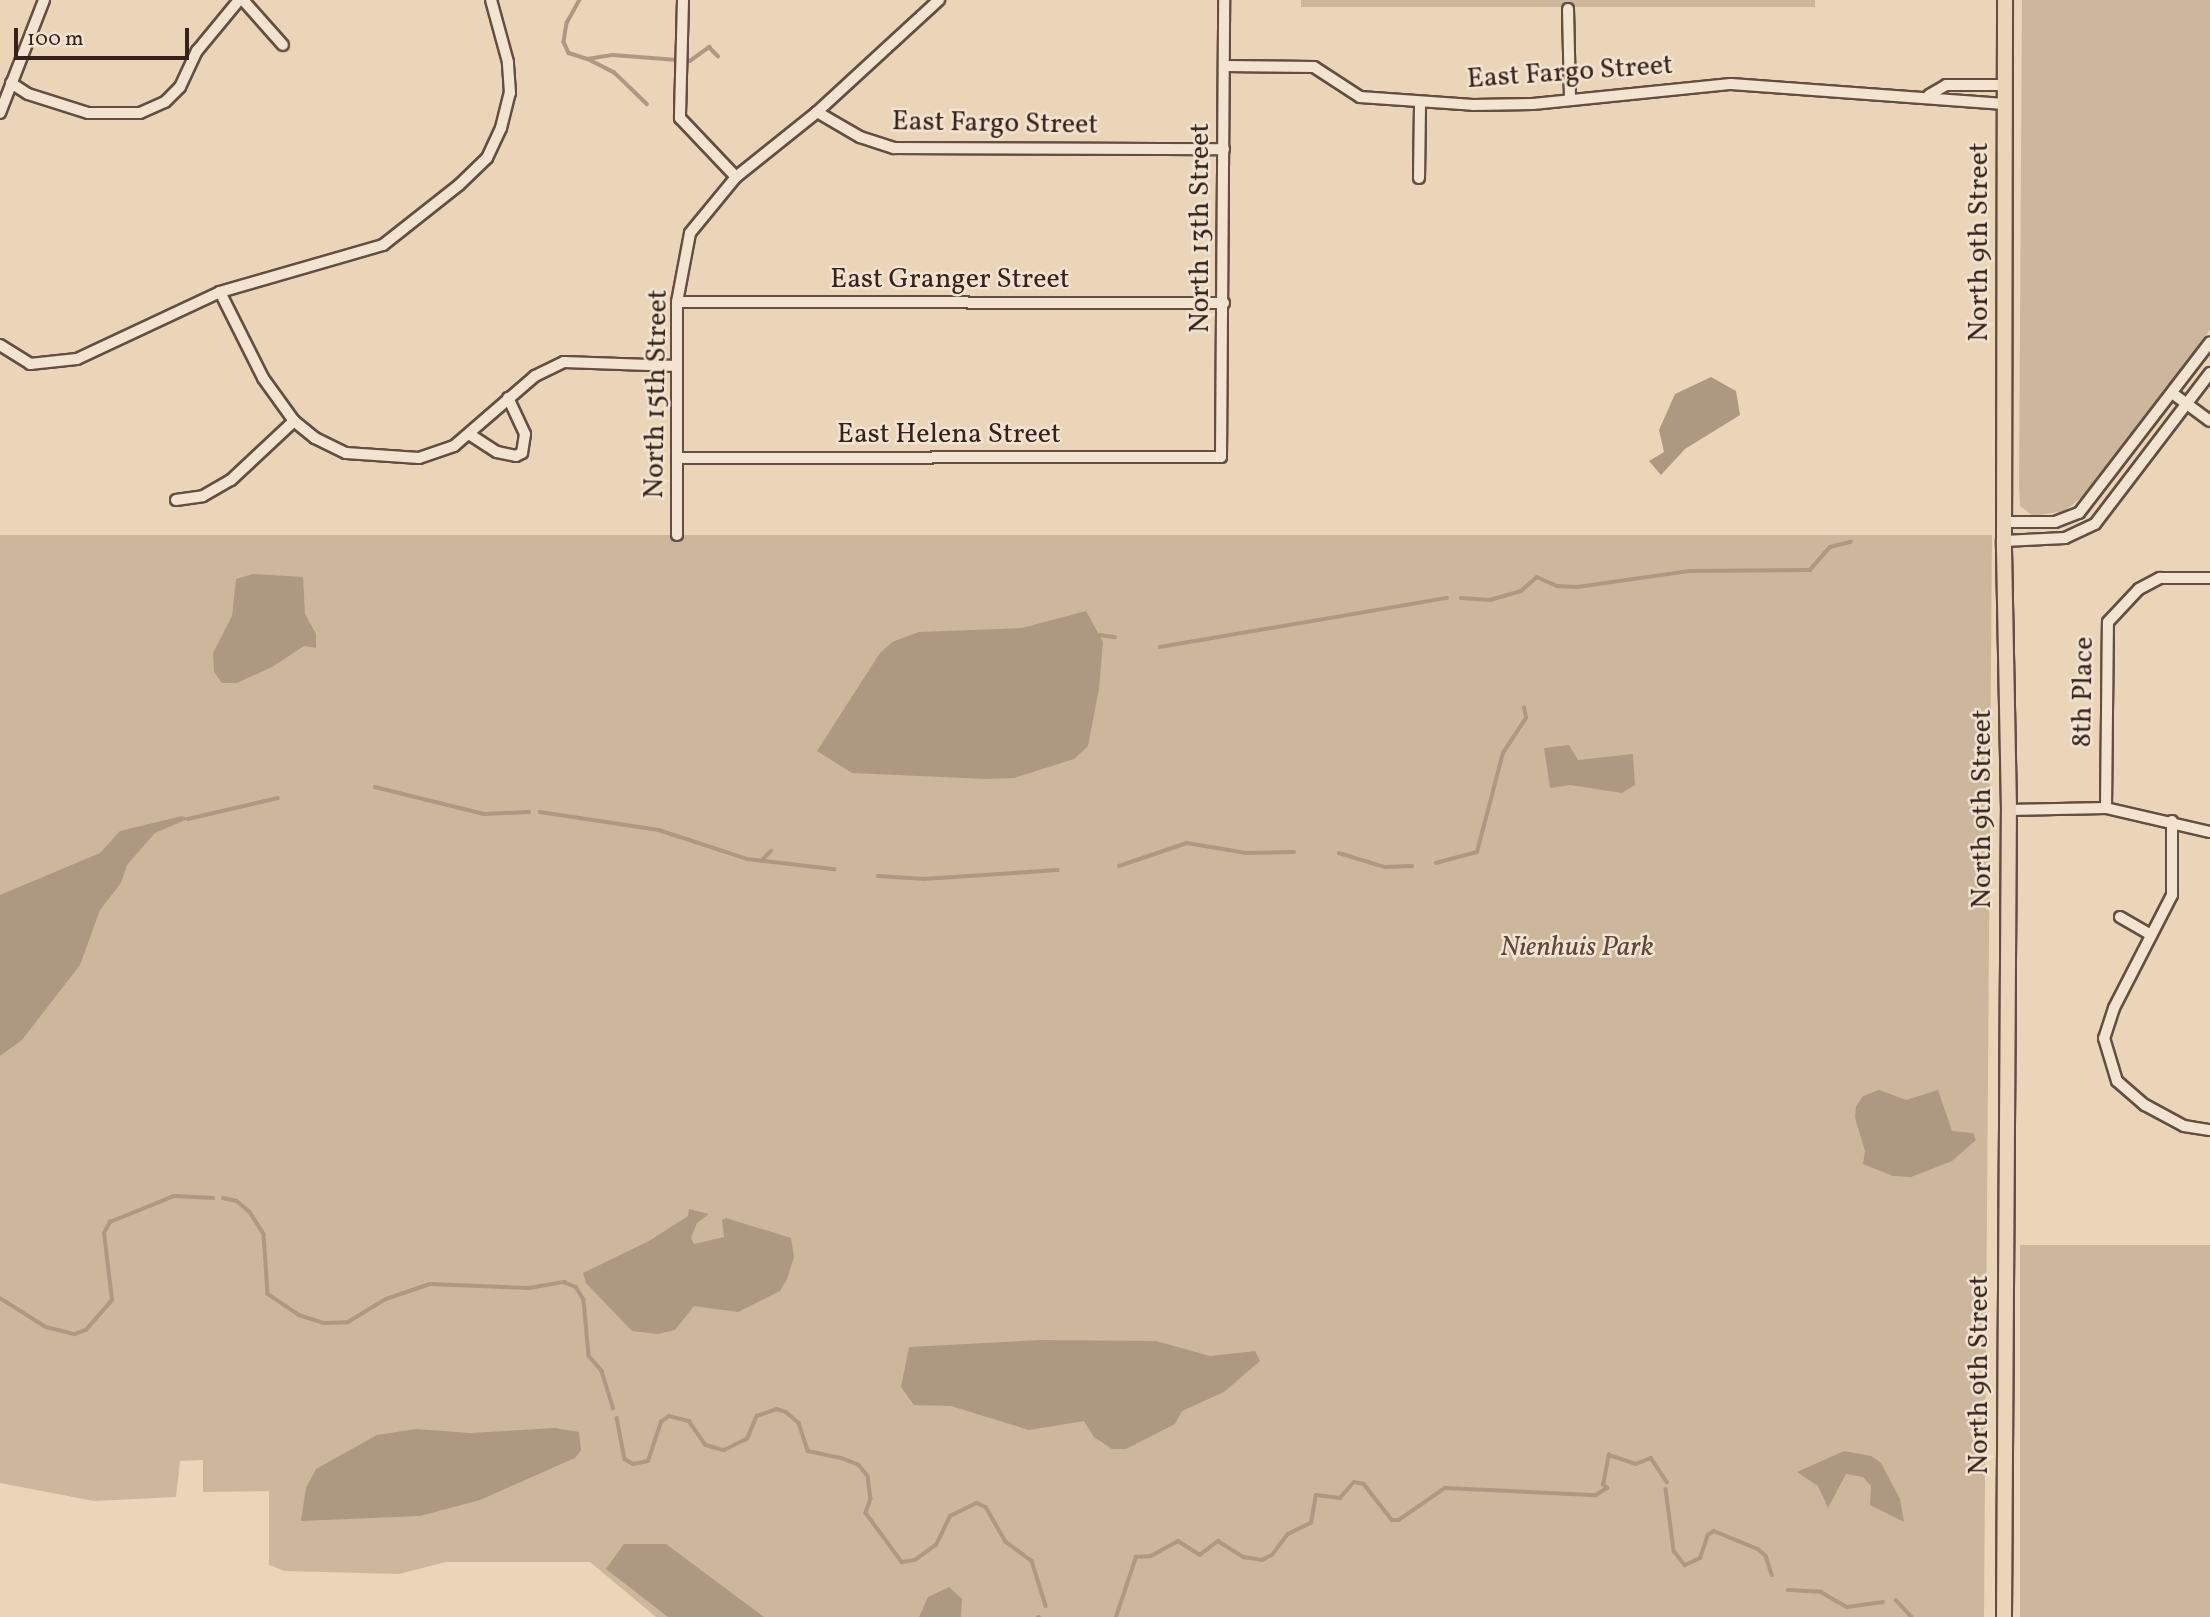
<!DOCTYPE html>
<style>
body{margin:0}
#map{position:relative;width:2210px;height:1617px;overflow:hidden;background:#ebd5b8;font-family:Vollkorn,serif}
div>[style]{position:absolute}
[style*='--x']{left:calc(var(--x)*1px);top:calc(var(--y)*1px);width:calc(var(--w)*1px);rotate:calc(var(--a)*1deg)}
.green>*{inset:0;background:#ccb79d;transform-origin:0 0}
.water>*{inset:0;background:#ad9882}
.stream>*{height:3.5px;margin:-1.75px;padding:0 1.75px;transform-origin:1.75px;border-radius:1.75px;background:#ad9882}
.roads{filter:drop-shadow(2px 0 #634f42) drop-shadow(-2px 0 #634f42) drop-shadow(0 2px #634f42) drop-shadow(0 -2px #634f42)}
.minor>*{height:10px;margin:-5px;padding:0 5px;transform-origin:5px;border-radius:5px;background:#f2e4d1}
.major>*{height:14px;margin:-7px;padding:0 7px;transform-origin:7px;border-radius:7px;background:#ebd5b8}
span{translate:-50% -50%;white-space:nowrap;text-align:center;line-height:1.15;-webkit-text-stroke:5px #f2e4d1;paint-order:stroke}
.street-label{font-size:28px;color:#36221a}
.park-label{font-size:28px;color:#5c473b;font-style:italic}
.scale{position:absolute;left:14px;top:28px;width:175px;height:32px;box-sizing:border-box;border:4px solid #36221a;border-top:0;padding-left:9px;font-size:21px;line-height:24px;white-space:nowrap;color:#36221a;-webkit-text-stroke:5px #f2e4d1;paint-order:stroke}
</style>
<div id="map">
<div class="green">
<i style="left:1301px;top:0;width:514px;height:7px"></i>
<i style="clip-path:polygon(2022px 0,2210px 0,2210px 330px,2089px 491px,2065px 511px,2033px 516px,2020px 506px,2019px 486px)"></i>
<i style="clip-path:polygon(0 535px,1992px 535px,1984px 1617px,656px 1617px,590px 1562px,446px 1562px,399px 1574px,285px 1571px,269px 1565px,269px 1491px,203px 1492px,203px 1460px,180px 1461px,176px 1497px,94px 1501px,0 1483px)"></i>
<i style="left:2210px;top:1245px;width:372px;height:190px;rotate:90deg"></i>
</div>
<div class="water">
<i style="clip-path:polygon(1711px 377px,1736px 391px,1740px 415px,1685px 449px,1661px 475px,1649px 461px,1664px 452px,1659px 430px,1675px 394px)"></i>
<i style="clip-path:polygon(253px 574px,303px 577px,305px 614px,316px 634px,316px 648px,304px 646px,272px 667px,237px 683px,222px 683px,214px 672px,213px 653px,232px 616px,236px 579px)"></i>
<i style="clip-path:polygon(1086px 611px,1103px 642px,1099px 689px,1088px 746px,1074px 759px,1014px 778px,986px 779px,852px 773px,817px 751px,880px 653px,892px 642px,919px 632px,1022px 628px)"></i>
<i style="clip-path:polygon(1569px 745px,1578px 760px,1633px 754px,1635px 785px,1622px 793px,1570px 785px,1550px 788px,1544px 748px)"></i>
<i style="clip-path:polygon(182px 816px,188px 819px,155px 833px,127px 865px,121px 883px,100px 910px,80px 965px,22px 1040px,0 1056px,0 895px,100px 853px,120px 831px)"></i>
<i style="clip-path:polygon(1879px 1090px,1906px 1100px,1938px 1090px,1952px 1131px,1973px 1133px,1976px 1140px,1952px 1161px,1911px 1177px,1893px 1176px,1863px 1164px,1865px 1151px,1855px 1118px,1856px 1106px,1863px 1096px)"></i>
<i style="clip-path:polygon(689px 1209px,709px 1214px,697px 1223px,691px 1238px,694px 1244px,724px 1237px,722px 1220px,726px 1218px,791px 1238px,794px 1257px,787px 1279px,780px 1291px,738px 1312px,694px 1306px,675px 1330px,658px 1334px,632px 1331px,586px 1283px,583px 1273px,649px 1241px,688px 1216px)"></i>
<i style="clip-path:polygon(1040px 1340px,1156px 1341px,1210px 1356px,1255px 1351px,1260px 1361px,1224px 1392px,1182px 1411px,1175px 1424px,1126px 1449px,1112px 1449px,1094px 1437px,1084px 1421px,1029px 1430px,951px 1406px,914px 1405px,901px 1387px,909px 1347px)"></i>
<i style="clip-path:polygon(555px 1428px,579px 1432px,581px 1450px,575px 1458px,480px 1500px,420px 1516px,301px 1521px,306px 1488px,316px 1469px,377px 1435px,416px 1429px,470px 1433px)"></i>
<i style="clip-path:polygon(1844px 1451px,1871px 1456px,1881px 1463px,1900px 1499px,1904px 1522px,1870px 1505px,1871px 1486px,1863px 1477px,1846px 1474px,1828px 1508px,1818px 1486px,1797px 1472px)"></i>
<i style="clip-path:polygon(624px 1544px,666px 1544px,764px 1617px,668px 1617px,606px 1569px)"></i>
<i style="clip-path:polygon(949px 1587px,962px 1599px,961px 1617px,919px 1617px,928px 1597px)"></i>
</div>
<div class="stream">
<i style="--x:580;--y:0;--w:26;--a:119"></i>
<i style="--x:567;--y:23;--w:19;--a:99"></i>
<i style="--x:564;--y:42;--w:12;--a:66"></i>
<i style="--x:569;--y:53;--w:19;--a:18"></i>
<i style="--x:587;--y:59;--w:26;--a:-9"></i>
<i style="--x:613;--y:55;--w:77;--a:4.5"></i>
<i style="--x:690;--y:61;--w:24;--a:-36"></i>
<i style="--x:709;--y:47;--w:13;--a:45"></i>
<i style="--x:588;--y:59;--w:29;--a:27"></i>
<i style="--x:614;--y:72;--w:46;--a:44.1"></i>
<i style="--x:1461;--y:598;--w:29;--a:4"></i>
<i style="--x:1490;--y:600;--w:32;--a:-16"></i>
<i style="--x:1521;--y:591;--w:21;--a:-41"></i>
<i style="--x:1537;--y:577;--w:22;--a:24"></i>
<i style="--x:1557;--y:586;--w:20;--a:3"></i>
<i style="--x:1577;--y:587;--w:114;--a:-8.1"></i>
<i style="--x:1690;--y:571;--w:120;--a:-0.5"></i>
<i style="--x:1810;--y:570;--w:30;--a:-49"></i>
<i style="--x:1830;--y:547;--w:21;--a:-14"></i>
<i style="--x:1100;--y:635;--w:15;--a:8"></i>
<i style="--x:1160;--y:647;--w:291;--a:-9.7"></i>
<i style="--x:375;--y:787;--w:112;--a:13.9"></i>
<i style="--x:484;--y:814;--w:45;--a:-2.5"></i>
<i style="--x:540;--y:812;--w:120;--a:8.6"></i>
<i style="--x:659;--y:830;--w:93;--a:18.2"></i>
<i style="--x:747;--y:859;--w:88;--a:6.6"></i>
<i style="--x:188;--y:819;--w:92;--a:-13.1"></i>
<i style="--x:1339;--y:853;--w:48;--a:16.9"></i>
<i style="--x:1385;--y:867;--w:27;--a:-2"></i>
<i style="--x:763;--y:859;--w:11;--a:-45"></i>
<i style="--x:1436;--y:863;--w:42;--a:-15"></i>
<i style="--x:1477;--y:852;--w:102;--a:-75.3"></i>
<i style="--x:1503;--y:753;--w:42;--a:-56.7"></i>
<i style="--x:1526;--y:718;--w:10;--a:-101"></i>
<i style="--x:1119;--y:866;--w:72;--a:-18.7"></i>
<i style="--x:1187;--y:843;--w:60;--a:9.6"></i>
<i style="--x:1246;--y:853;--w:48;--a:-1.2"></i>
<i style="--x:878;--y:876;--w:46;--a:3.7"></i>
<i style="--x:924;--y:879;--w:134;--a:-3.8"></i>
<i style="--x:223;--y:1198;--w:14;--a:12"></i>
<i style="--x:237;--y:1201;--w:17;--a:40"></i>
<i style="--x:250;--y:1212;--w:26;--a:58"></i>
<i style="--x:264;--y:1234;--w:60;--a:86.2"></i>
<i style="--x:268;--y:1294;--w:37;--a:34"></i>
<i style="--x:299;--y:1315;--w:26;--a:18"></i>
<i style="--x:324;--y:1323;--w:24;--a:-2"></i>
<i style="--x:348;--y:1322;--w:44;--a:-31.2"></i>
<i style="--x:386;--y:1299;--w:46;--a:-18.8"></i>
<i style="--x:430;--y:1284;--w:99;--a:2.3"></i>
<i style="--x:529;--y:1288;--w:36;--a:-10"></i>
<i style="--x:564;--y:1282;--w:13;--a:23"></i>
<i style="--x:576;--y:1287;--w:15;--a:58"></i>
<i style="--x:584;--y:1300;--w:56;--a:84.9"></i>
<i style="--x:589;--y:1356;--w:20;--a:49"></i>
<i style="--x:602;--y:1371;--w:39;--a:73"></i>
<i style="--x:0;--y:1298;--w:54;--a:32.2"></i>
<i style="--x:46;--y:1327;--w:30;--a:14"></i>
<i style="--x:75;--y:1334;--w:12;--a:-20"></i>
<i style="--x:86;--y:1330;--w:40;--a:-49"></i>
<i style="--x:112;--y:1300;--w:67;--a:-96.8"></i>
<i style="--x:104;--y:1233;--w:13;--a:-61"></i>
<i style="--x:110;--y:1222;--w:69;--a:-22.1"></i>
<i style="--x:174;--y:1196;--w:39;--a:3"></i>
<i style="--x:617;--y:1418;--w:42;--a:79"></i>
<i style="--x:625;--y:1459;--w:9;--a:32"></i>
<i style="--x:633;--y:1464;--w:15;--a:-11"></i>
<i style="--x:648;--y:1461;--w:41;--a:-71.6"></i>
<i style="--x:661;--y:1422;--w:10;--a:-37"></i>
<i style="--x:669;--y:1416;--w:21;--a:14"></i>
<i style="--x:689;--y:1421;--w:29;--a:55"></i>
<i style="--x:706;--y:1445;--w:19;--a:16"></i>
<i style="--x:724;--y:1450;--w:25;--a:-26"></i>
<i style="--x:747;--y:1439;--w:25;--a:-67"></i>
<i style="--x:757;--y:1416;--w:21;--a:-19"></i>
<i style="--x:777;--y:1409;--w:9;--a:18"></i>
<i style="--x:786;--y:1412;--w:17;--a:40"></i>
<i style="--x:799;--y:1423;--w:29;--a:72"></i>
<i style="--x:808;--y:1451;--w:34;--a:12"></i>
<i style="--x:841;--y:1458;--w:19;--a:21"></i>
<i style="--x:859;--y:1465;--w:14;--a:51"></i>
<i style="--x:868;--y:1476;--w:23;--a:83"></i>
<i style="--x:871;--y:1499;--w:15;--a:110"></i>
<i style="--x:866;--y:1513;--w:61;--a:53.7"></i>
<i style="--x:902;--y:1562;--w:13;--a:-9"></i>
<i style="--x:915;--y:1560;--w:26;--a:-36"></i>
<i style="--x:936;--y:1545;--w:32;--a:-64"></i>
<i style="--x:950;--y:1516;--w:30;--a:-26"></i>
<i style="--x:977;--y:1503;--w:10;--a:24"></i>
<i style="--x:986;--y:1507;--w:40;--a:60.3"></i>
<i style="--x:1006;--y:1542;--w:32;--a:36"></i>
<i style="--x:1032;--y:1561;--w:47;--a:72.7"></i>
<i style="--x:1666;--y:1489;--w:63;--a:82.6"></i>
<i style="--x:1674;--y:1551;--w:18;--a:52"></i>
<i style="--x:1685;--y:1565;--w:17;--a:-25"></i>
<i style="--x:1700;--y:1558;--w:24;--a:-71"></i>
<i style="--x:1708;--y:1535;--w:7;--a:-34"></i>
<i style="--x:1714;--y:1531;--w:48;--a:22.2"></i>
<i style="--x:1758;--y:1549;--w:11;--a:41"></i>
<i style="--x:1766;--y:1556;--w:20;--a:72"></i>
<i style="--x:1788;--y:1590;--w:33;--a:3"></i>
<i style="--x:1821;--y:1592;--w:30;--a:30"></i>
<i style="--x:1847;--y:1607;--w:36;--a:-8"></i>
<i style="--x:1896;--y:1600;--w:23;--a:47"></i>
<i style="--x:1038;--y:1617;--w:1;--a:0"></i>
<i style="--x:1116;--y:1617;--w:63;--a:-71.6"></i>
<i style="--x:1136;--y:1557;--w:15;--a:-4"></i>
<i style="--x:1151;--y:1556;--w:31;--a:-29"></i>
<i style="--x:1178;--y:1541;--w:26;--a:32"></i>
<i style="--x:1200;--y:1555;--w:23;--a:-38"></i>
<i style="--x:1218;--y:1541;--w:31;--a:32"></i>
<i style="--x:1244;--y:1557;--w:18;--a:9"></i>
<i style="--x:1262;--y:1560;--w:11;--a:-27"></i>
<i style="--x:1272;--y:1555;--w:26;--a:-53"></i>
<i style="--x:1288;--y:1534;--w:25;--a:-26"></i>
<i style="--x:1311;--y:1523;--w:28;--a:-80"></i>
<i style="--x:1316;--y:1495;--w:24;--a:7"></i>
<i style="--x:1340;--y:1498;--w:21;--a:-49"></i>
<i style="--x:1354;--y:1482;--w:10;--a:11"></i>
<i style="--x:1364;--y:1484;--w:46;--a:52.1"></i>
<i style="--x:1392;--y:1520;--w:7;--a:0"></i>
<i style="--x:1399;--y:1520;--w:56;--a:-34.8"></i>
<i style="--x:1445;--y:1488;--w:151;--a:2.7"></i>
<i style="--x:1596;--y:1495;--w:13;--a:-32"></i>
<i style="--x:1607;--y:1488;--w:5;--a:-143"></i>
<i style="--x:1603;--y:1485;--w:31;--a:-79"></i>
<i style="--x:1609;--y:1455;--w:28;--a:18"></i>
<i style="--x:1636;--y:1464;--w:16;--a:-22"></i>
<i style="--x:1651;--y:1458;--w:29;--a:56"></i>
</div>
<div class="roads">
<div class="minor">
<i style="--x:243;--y:0;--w:60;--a:48.4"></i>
<i style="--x:683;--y:0;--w:118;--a:91.5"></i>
<i style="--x:680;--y:118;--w:81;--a:46.5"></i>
<i style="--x:1568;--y:9;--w:91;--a:88.7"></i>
<i style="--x:1224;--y:66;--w:90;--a:0.6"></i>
<i style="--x:1314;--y:67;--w:55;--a:33.1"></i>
<i style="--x:1360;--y:97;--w:113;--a:4"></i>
<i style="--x:1473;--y:105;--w:60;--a:-1"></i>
<i style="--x:1533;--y:104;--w:199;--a:-5.8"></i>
<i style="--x:1731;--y:84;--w:274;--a:4.2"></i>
<i style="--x:11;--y:83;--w:20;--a:33"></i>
<i style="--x:28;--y:94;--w:63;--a:17.6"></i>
<i style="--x:88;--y:113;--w:52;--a:0"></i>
<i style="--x:140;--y:113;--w:27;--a:-24"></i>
<i style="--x:165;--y:102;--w:21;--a:-45"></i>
<i style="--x:180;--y:87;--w:40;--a:-65"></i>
<i style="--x:197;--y:51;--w:66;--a:-50.5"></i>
<i style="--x:1929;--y:95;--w:20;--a:-30"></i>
<i style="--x:1946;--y:85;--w:59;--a:0"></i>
<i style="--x:817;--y:112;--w:50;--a:30.2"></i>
<i style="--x:860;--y:137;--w:36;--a:18"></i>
<i style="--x:894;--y:148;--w:330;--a:0.2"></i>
<i style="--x:0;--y:113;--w:121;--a:-68.7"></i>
<i style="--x:1419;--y:178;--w:76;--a:-89.2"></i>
<i style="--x:220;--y:292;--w:96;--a:63.4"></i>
<i style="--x:263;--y:378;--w:53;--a:54.2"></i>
<i style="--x:677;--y:302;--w:547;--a:0.1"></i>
<i style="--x:0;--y:345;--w:36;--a:32"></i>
<i style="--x:30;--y:364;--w:47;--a:-6.1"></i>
<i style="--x:77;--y:359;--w:158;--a:-25.1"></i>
<i style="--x:220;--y:292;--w:170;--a:-16.1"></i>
<i style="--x:383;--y:245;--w:97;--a:-38.3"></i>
<i style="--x:459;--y:185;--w:39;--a:-44"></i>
<i style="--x:487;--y:158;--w:33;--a:-65"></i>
<i style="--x:501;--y:128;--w:36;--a:-76"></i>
<i style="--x:510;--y:93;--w:31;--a:-94"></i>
<i style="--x:508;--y:62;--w:64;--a:-105.3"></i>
<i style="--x:2172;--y:393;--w:47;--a:36.4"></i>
<i style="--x:469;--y:434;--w:33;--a:33"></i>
<i style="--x:497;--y:452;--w:19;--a:12"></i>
<i style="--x:516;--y:456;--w:7;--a:-27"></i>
<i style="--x:522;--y:453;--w:19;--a:-81"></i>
<i style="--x:525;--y:434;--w:40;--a:-115"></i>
<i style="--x:677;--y:458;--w:544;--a:-0.11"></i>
<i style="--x:1221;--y:457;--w:457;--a:-89.6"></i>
<i style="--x:176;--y:500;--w:27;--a:-8"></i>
<i style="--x:203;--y:496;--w:32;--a:-30"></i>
<i style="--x:231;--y:480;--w:86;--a:-43.1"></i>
<i style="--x:294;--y:421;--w:27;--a:39"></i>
<i style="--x:315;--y:438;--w:34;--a:26"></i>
<i style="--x:346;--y:453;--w:73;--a:3.9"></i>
<i style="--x:419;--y:458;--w:37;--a:-19"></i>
<i style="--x:454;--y:446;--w:107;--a:-40.8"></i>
<i style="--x:535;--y:376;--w:32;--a:-26"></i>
<i style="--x:564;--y:362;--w:113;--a:2"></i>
<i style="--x:2004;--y:522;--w:51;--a:0"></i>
<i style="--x:2055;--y:522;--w:26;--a:-21"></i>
<i style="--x:2079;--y:513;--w:215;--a:-52.5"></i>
<i style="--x:677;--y:535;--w:233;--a:-90"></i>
<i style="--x:677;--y:302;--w:70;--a:-79.3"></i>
<i style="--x:690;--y:233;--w:72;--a:-50.6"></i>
<i style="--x:736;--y:177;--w:104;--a:-38.7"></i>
<i style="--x:817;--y:112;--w:166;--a:-42.6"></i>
<i style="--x:2004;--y:541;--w:61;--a:-2.8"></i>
<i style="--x:2065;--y:538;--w:33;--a:-25"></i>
<i style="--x:2095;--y:524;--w:190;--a:-52.7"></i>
<i style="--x:2106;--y:808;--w:186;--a:-89.4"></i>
<i style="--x:2108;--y:622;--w:45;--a:-46.8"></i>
<i style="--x:2139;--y:589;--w:24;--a:-28"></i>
<i style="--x:2160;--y:578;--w:50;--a:0"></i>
<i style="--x:2009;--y:810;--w:97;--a:-1.2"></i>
<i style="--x:2106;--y:808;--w:107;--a:13"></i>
<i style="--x:2172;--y:821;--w:74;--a:90"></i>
<i style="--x:2172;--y:895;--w:127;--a:117.2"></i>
<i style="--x:2114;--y:1008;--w:32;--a:108"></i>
<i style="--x:2104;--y:1038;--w:45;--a:73.2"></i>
<i style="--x:2117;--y:1081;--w:37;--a:41"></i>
<i style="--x:2145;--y:1105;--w:44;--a:28.3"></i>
<i style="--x:2184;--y:1126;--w:26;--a:9"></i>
<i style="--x:2120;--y:917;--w:36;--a:30"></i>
</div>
<div class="major">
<i style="--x:2004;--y:1617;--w:807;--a:-89.65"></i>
<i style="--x:2009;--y:810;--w:269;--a:-91.1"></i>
<i style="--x:2004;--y:541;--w:541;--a:-89.89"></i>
</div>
</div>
<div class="street-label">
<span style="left:1570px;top:73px;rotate:-4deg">East Fargo Street</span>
<span style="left:995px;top:124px;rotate:1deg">East Fargo Street</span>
<span style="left:1201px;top:228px;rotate:-90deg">North 13th Street</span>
<span style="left:1980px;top:242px;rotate:-90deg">North 9th Street</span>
<span style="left:950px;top:280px">East Granger Street</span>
<span style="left:657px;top:394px;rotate:-89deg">North 15th Street</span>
<span style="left:949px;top:435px">East Helena Street</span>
<span style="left:2084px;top:692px;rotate:-89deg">8th Place</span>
<span style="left:1983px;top:809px;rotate:-90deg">North 9th Street</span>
<span style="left:1980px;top:1375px;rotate:-90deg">North 9th Street</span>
</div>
<div class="park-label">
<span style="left:1577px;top:948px">Nienhuis Park</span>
</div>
<div class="scale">100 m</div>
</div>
